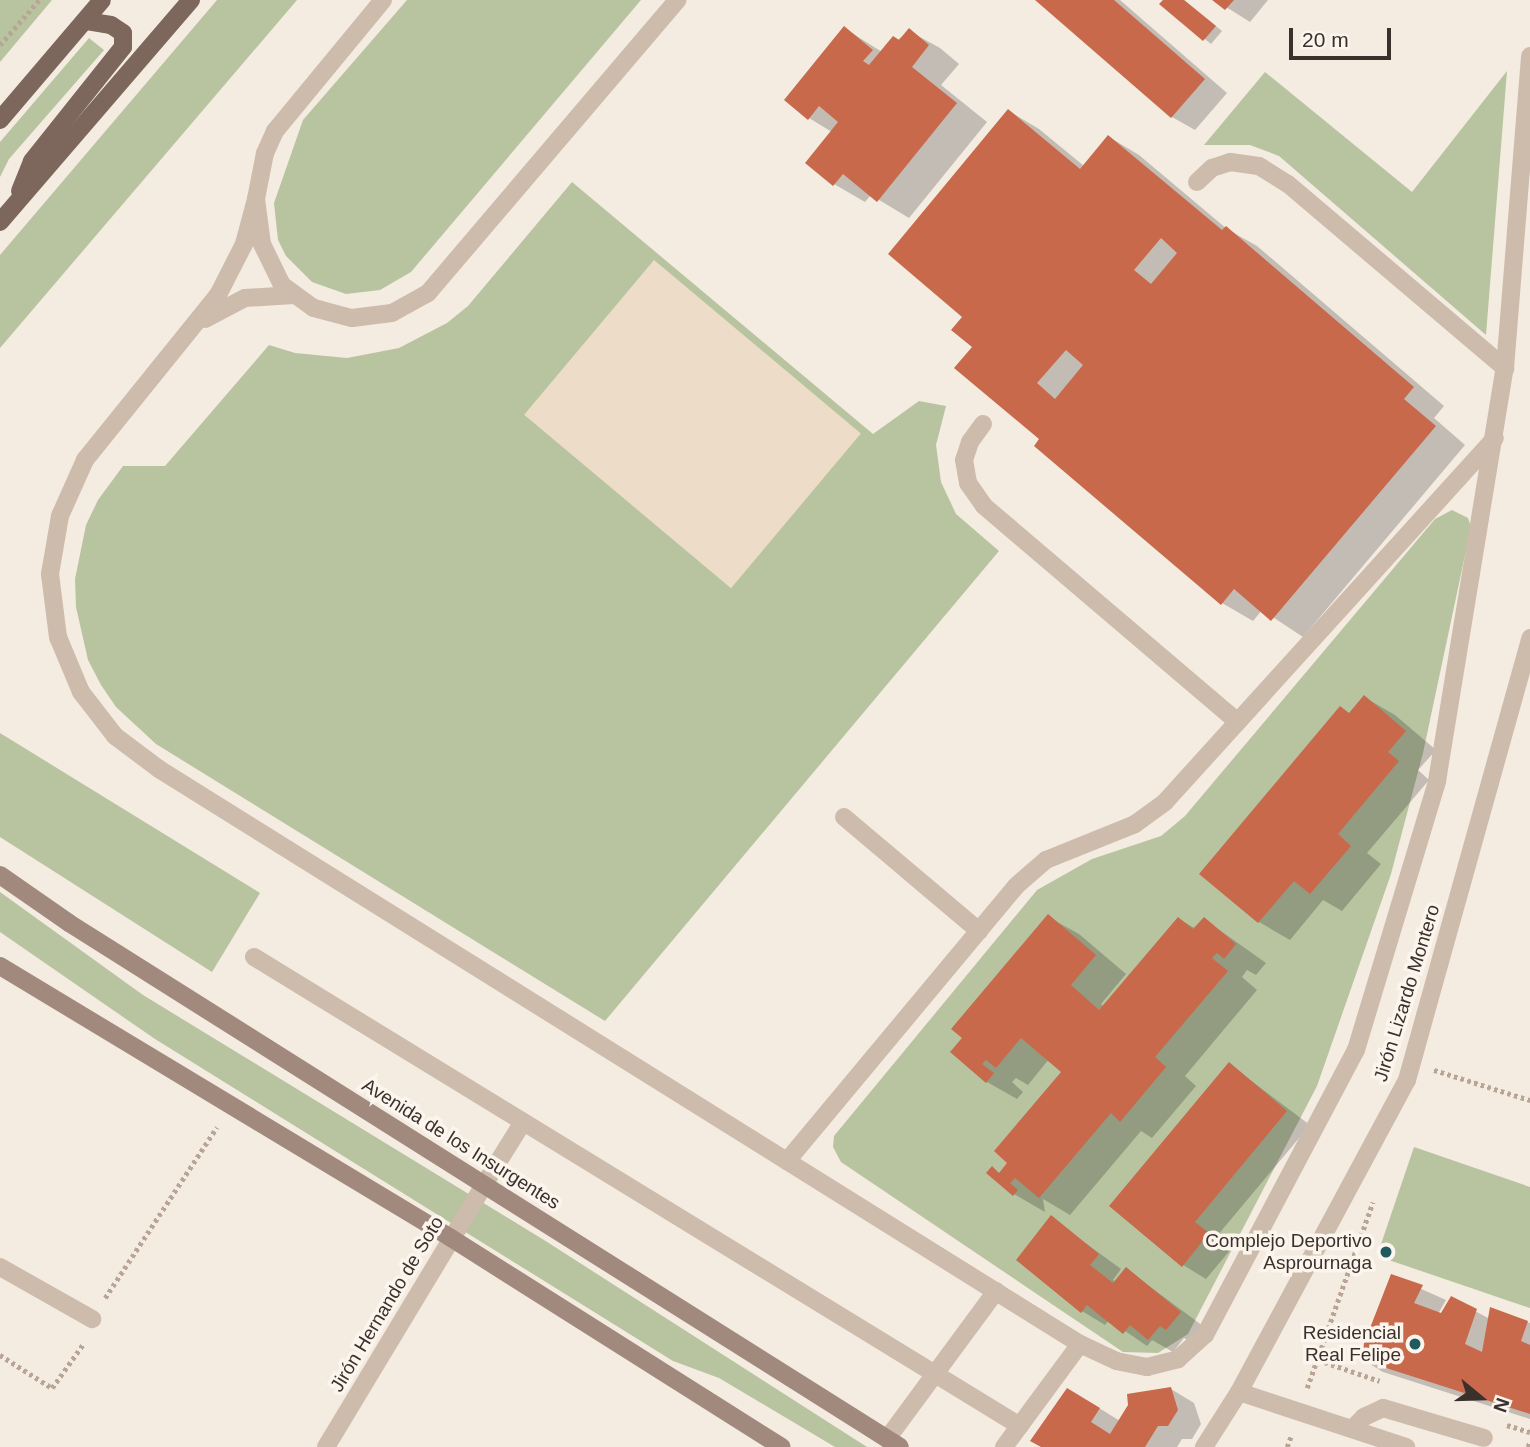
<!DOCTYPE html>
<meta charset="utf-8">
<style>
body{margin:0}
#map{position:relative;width:1530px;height:1447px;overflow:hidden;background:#f4ebe1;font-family:Helvetica,sans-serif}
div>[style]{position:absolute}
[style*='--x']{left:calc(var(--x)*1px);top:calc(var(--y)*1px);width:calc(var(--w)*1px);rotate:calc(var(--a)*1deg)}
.green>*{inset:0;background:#b8c4a0}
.plaza>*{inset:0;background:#ecdcc8;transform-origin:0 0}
.shadow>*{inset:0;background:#0003}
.building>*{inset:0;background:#c8694b}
.path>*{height:4.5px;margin-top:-2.25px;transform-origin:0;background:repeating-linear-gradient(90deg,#b9a596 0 3.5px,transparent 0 7px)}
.lane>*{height:18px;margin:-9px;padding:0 9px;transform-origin:9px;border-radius:9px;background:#cdbbac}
.street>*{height:18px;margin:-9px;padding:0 9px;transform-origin:9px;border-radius:9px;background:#cdbbac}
.secondary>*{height:18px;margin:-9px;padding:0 9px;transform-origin:9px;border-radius:9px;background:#a18a7d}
.primary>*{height:18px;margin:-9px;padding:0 9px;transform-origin:9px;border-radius:9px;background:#7d675c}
.dots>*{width:19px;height:19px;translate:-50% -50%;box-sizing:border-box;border:4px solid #fbf5ee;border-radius:50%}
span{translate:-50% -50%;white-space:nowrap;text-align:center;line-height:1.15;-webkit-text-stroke:7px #fbf5ee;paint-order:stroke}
.street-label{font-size:19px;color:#3b302b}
.poi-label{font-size:19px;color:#3b302b}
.right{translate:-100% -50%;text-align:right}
.north{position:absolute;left:1446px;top:1363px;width:70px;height:70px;-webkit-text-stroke:5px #fbf5ee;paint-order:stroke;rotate:109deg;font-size:19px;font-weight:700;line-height:28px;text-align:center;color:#3b302b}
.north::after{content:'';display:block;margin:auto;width:24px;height:32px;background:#3b302b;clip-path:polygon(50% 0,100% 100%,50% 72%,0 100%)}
.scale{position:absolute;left:1289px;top:28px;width:102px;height:32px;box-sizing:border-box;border:4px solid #3b302b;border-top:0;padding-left:9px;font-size:21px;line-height:24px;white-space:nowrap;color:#3b302b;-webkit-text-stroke:5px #fbf5ee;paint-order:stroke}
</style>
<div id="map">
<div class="green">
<i style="clip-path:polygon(0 0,52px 0,0 62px)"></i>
<i style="clip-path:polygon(217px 0,297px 0,0 348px,0 255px)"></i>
<i style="clip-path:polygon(407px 0,641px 0,411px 272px,380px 290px,346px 294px,312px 282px,286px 256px,278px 240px,274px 203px,303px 120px)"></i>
<i style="clip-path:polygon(89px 38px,104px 50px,9px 159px,0 177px,0 142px)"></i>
<i style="clip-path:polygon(1507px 71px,1486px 335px,1279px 156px,1250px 145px,1204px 145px,1265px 72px,1412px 192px)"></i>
<i style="clip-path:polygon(572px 182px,873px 434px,919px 401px,946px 406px,936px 445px,941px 482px,956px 514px,999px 551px,605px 1021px,156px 744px,116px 707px,101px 685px,88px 660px,76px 607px,75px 579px,86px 525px,98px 500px,123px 466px,165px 466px,269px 345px,295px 353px,347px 358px,399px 348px,447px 323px,468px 306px)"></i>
<i style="clip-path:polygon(1452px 510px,1468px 518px,1471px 527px,1423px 753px,1391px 874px,1317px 1086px,1188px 1334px,1158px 1353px,1123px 1352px,841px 1162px,833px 1147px,834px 1136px,1037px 890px,1092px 859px,1161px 836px,1185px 816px,1435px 519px)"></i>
<i style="clip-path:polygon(0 733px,260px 893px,212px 972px,0 837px)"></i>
<i style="clip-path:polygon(0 892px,143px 995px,544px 1240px,867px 1447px,835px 1447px,719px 1378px,673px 1361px,155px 1039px,0 932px)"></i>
<i style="clip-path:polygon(1414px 1147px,1530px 1187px,1530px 1308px,1377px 1256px)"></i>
</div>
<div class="plaza">
<i style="left:654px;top:260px;width:270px;height:202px;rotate:40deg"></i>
</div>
<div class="shadow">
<i style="clip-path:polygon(1038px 0,1120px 0,1227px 93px,1195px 130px,1172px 117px)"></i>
<i style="clip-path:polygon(1165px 0,1184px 0,1222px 31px,1211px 44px,1162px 4px)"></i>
<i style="clip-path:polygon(1215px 0,1268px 0,1250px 22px)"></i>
<i style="clip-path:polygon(844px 28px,882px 52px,909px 31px,940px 48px,959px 64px,941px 85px,987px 122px,909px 218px,871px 195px,865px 202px,834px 184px,832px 132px,809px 118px)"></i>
<i style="clip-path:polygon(1009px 111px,1039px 129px,1084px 166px,1109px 137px,1139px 155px,1227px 229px,1257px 246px,1444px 406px,1434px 418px,1465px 445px,1303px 637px,1262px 610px,1253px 621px,1222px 603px,1042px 439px,974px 347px,965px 316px)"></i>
<i style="clip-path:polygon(1364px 697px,1395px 715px,1436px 750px,1418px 770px,1429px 780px,1367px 853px,1381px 864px,1342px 911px,1323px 900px,1290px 940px,1259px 922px,1341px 708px,1350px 714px)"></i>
<i style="clip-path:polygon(1048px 917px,1079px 934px,1126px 974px,1101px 1004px,1104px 1007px,1179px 919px,1196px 929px,1204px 919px,1266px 963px,1256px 975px,1247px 970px,1242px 977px,1257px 990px,1185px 1076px,1196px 1086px,1152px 1138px,1141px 1131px,1070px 1215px,1043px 1199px,1045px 1212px,1014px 1194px,992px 1169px,1001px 1174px,1063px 1072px,1049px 1059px,1028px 1085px,1016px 1078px,1012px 1082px,1023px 1092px,1017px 1099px,987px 1082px,952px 1052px)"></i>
<i style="clip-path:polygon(1229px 1064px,1310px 1125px,1217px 1236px,1232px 1248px,1206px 1279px,1183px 1265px)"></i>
<i style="clip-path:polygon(1051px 1218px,1121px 1269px,1113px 1280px,1116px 1282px,1126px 1269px,1203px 1326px,1191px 1342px,1184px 1338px,1173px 1352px,1152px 1340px,1147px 1346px,1109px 1320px,1105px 1325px,1082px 1311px)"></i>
<i style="clip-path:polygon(1392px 1276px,1446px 1300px,1438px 1314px,1442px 1315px,1452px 1299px,1490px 1319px,1491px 1310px,1530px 1323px,1530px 1419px,1383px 1372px,1360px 1358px)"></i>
<i style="clip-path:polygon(1171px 1389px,1194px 1403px,1201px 1424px,1192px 1439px,1182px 1439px,1177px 1447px,1044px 1447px,1091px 1403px,1120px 1421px)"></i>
</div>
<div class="building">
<i style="clip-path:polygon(1035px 0,1114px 0,1205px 79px,1171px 118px)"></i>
<i style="clip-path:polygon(1163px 0,1184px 0,1216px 26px,1203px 41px,1159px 4px)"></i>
<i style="clip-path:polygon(1212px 0,1234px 0,1225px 10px)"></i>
<i style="clip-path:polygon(844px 26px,873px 50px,863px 61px,869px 65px,893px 36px,899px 40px,909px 28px,929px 45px,912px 67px,957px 103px,877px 202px,843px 174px,833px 186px,805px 163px,838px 122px,819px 106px,808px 120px,784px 100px)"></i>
<i style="clip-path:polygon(evenodd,1008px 109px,1080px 169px,1108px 135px,1222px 230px,1226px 226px,1414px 387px,1404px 399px,1436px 426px,1271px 621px,1234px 589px,1221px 605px,1034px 446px,1039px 439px,954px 368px,972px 347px,951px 330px,962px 317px,888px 254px,1008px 109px,1161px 238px,1177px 253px,1151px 284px,1134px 270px,1161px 238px,1008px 109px,1066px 350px,1083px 365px,1055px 399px,1037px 383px,1066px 350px)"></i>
<i style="clip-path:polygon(1364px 695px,1406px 731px,1388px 752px,1399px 761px,1338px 834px,1351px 846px,1310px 894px,1294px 881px,1258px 923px,1199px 874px,1340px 706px,1349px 713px)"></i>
<i style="clip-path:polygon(1048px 914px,1096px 955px,1071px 985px,1099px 1010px,1178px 917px,1193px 929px,1204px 917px,1236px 944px,1224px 959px,1217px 953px,1212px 958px,1228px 971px,1155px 1057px,1166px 1067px,1120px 1122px,1111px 1113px,1039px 1198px,1015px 1178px,1010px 1183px,1018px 1190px,1013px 1196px,986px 1173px,992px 1166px,999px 1173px,1007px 1163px,994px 1151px,1061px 1072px,1021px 1038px,996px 1068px,986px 1060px,982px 1064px,994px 1073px,986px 1083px,950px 1052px,962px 1038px,951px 1029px)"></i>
<i style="clip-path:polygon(1229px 1062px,1287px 1111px,1195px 1222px,1209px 1233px,1182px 1267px,1109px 1206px)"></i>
<i style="clip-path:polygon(1051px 1215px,1099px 1254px,1090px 1265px,1113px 1283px,1126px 1267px,1181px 1312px,1166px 1330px,1160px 1326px,1148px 1340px,1130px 1325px,1123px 1334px,1087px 1305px,1081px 1313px,1016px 1260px)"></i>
<i style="clip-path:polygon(1391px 1274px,1423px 1285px,1414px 1303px,1441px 1313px,1451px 1296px,1477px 1309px,1465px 1344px,1482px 1352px,1490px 1307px,1528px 1321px,1521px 1341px,1530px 1345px,1530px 1414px,1358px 1359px)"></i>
<i style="clip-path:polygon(1171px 1387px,1178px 1410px,1168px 1426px,1158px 1426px,1145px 1447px,1041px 1447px,1030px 1441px,1067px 1388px,1100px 1408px,1091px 1422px,1110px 1434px,1128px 1405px,1127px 1394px)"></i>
</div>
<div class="path">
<i style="--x:0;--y:45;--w:60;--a:-49.1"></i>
<i style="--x:1434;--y:1070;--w:101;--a:17.4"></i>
<i style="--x:105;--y:1298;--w:204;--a:-56.8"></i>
<i style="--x:0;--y:1355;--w:62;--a:32.4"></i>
<i style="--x:52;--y:1388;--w:55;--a:-54.6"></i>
<i style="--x:1318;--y:1360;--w:65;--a:18.7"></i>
<i style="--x:1307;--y:1388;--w:197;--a:-70.5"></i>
<i style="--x:1507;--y:1425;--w:24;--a:17"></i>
<i style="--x:1287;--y:1447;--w:12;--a:-70"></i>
<i style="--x:1528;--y:1447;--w:6;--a:-72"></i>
</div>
<div class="lane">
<i style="--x:383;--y:0;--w:170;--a:129.5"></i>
<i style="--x:275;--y:131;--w:24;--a:114"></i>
<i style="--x:265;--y:153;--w:47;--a:101.1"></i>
<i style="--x:256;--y:199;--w:45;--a:82.4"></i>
<i style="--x:262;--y:244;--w:46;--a:64"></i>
<i style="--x:282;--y:285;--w:39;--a:36"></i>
<i style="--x:314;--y:308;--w:39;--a:15"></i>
<i style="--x:352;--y:318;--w:40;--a:-7.1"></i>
<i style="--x:392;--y:313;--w:41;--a:-29.1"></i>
<i style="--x:428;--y:293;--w:385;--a:-49.6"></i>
<i style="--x:1197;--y:182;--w:21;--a:-43"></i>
<i style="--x:1212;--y:168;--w:19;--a:-18"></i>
<i style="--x:1230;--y:162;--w:29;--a:8"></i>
<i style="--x:1259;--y:166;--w:34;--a:32"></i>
<i style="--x:1288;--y:184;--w:285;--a:40.3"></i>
<i style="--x:256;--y:199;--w:47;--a:104.9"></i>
<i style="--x:244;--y:244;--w:57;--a:117"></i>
<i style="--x:218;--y:295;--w:212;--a:128.9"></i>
<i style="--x:85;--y:460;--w:61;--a:114.1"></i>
<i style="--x:60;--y:516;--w:59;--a:99.8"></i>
<i style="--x:50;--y:574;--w:64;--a:82.8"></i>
<i style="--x:58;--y:637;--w:60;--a:67.3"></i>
<i style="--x:81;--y:692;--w:56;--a:52.3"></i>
<i style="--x:115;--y:736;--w:55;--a:36.9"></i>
<i style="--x:159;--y:769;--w:1086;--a:31.98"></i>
<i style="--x:1080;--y:1344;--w:40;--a:25"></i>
<i style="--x:1116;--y:1361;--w:32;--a:11"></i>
<i style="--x:1147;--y:1367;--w:32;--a:-14"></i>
<i style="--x:1178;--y:1359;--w:36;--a:-42"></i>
<i style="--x:1205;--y:1335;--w:323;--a:-62.1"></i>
<i style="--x:1356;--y:1050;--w:281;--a:-73.2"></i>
<i style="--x:1437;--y:781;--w:419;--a:-80.7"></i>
<i style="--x:1505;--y:368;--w:313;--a:-85.4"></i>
<i style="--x:205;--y:319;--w:45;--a:-27.7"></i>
<i style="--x:245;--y:298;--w:49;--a:-3.5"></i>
<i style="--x:983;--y:424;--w:22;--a:126"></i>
<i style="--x:970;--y:442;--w:19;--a:108"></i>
<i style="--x:964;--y:460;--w:23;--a:80"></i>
<i style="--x:968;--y:483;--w:28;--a:55"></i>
<i style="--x:984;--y:506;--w:333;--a:40.4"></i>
<i style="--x:844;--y:817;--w:177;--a:40.2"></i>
<i style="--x:254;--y:957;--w:898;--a:31.48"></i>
<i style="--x:787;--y:1161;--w:358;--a:-50.2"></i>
<i style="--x:1016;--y:886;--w:40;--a:-41"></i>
<i style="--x:1046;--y:860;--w:96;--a:-22"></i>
<i style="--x:1135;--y:824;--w:37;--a:-36"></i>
<i style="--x:1165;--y:802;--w:491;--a:-47.8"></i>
<i style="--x:485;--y:1183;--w:72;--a:-58.1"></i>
<i style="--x:1239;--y:1392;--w:176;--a:18.2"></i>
<i style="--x:1352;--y:1429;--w:17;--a:-45"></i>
<i style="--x:1364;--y:1417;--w:21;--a:-25"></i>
<i style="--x:1383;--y:1408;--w:105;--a:16.5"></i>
<i style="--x:887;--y:1439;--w:184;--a:-53.6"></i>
<i style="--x:1004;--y:1447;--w:128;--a:-53.6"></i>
</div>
<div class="street">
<i style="--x:0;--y:1267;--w:106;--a:29.5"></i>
<i style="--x:326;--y:1447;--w:308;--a:-58.9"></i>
<i style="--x:1204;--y:1447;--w:65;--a:-57.5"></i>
<i style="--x:1239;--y:1392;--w:354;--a:-61.7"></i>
<i style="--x:1407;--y:1080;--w:459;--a:-74.4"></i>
</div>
<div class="secondary">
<i style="--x:0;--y:875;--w:84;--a:34.8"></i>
<i style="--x:69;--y:923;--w:982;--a:32.23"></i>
<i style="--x:0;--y:966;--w:527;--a:31.09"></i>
<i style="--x:451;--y:1238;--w:391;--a:32.3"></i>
</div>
<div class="primary">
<i style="--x:0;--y:120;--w:157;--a:-49.6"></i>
<i style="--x:20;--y:191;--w:32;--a:-68"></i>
<i style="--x:32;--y:161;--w:146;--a:-51.4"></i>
<i style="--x:123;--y:47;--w:14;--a:-90"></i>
<i style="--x:123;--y:33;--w:14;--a:-146"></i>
<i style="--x:111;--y:25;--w:26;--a:-171"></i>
<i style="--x:0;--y:222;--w:293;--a:-49.3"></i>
</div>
<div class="dots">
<i style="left:1386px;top:1252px;background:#1f5a5e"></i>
<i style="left:1415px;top:1344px;background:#1f5a5e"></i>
</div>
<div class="street-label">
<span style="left:1407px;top:993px;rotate:-73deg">Jirón Lizardo Montero</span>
<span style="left:461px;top:1144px;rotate:32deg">Avenida de los Insurgentes</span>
<span style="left:387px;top:1304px;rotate:-59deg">Jirón Hernando de Soto</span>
</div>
<div class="poi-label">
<span class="right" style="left:1372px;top:1252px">Complejo Deportivo<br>Asprournaga</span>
<span class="right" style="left:1401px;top:1344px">Residencial<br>Real Felipe</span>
</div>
<div class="north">N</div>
<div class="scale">20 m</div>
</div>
